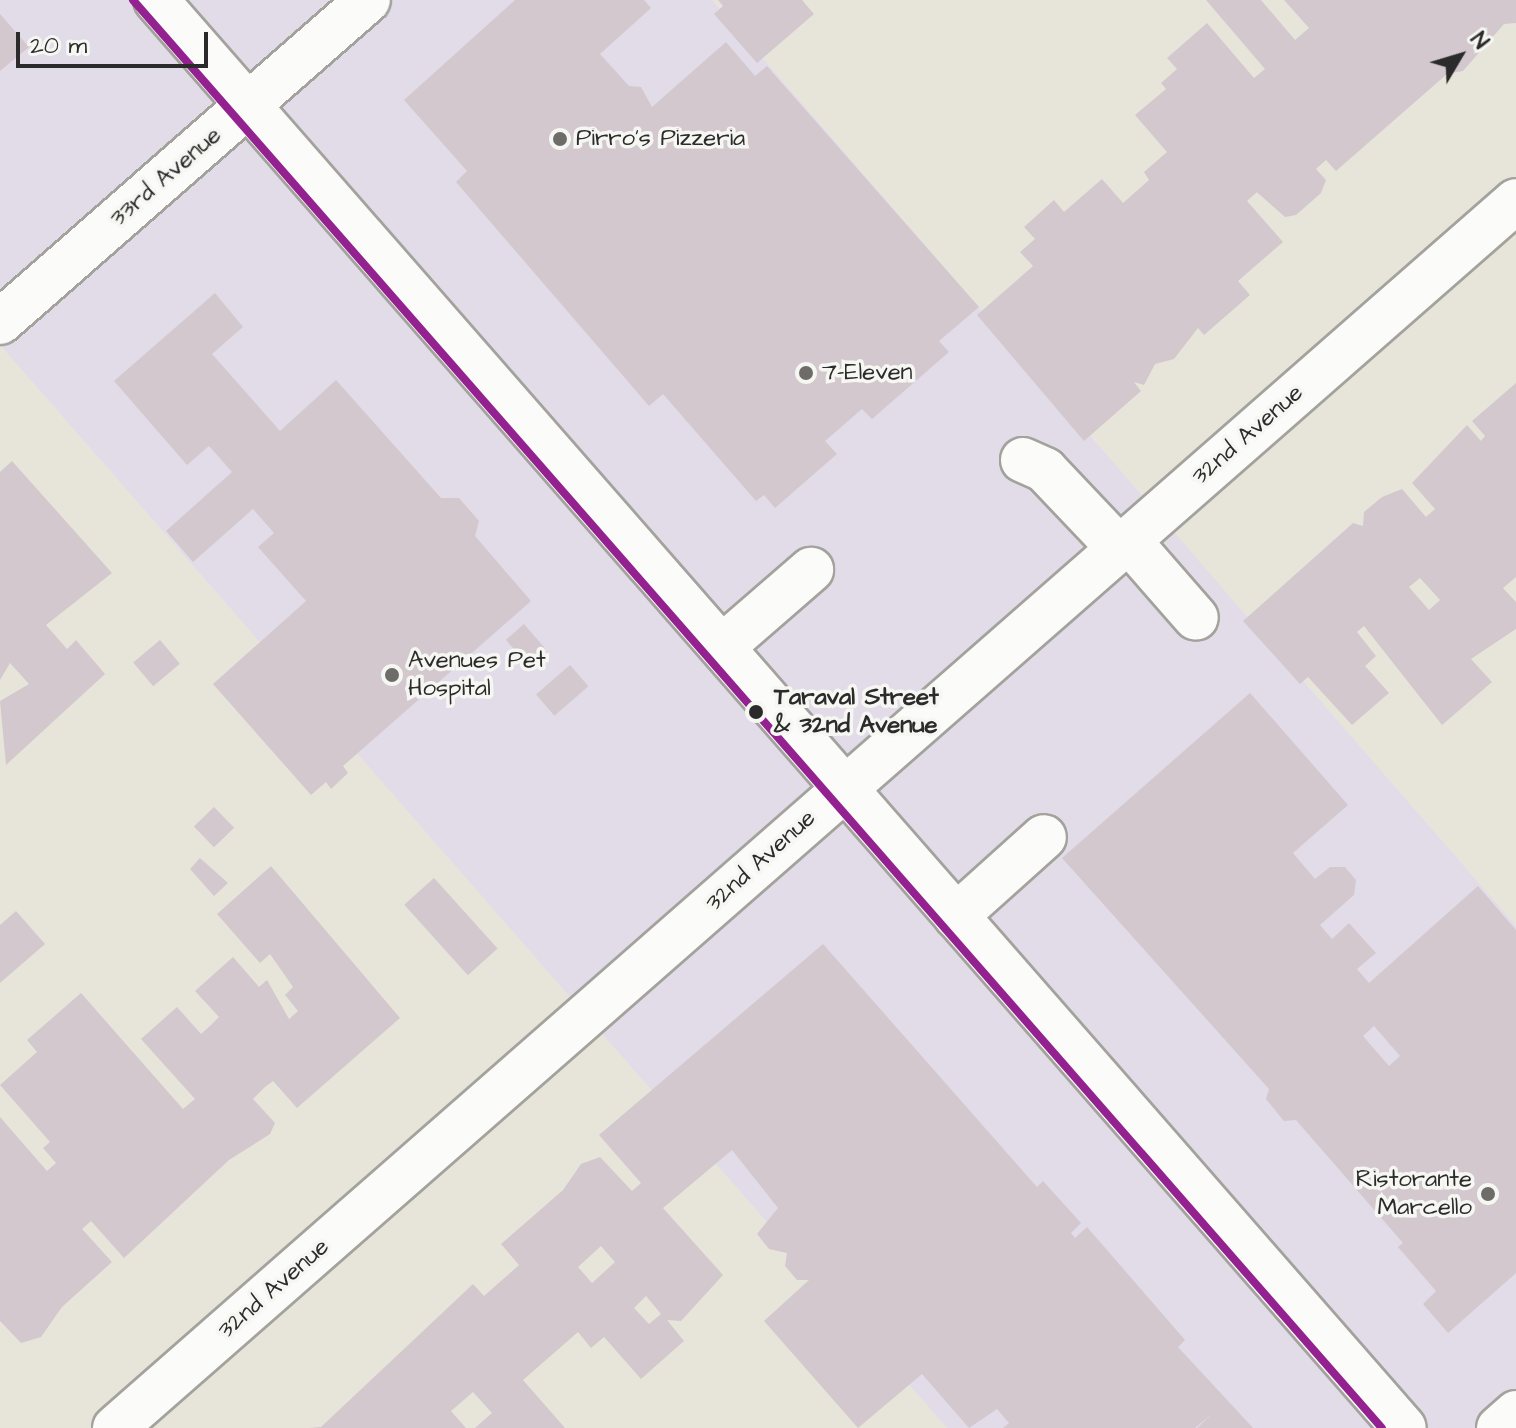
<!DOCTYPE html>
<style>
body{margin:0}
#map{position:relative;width:1516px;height:1428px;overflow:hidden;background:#e7e5da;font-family:"Architects Daughter",sans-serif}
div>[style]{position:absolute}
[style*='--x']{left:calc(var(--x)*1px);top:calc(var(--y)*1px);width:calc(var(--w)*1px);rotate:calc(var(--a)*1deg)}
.built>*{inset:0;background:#e2dce9}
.building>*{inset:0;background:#d2c8ce;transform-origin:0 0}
.roads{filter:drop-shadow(2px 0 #a3a29c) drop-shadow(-2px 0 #a3a29c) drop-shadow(0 2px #a3a29c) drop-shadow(0 -2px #a3a29c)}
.minor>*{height:44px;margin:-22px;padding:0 22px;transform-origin:22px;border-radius:22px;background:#fbfbf9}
.rail-1>*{height:8px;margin:-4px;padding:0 4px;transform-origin:4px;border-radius:4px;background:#932290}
.dots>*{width:22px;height:22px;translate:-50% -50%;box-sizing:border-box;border:4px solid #f6f6f2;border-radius:50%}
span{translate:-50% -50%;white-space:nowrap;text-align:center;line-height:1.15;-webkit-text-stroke:7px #f6f6f2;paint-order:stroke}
.poi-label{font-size:24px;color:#2b2b2b}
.left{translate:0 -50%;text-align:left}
.right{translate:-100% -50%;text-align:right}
.street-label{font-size:24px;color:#2b2b2b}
.stop-label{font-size:24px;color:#2b2b2b;font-weight:700}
.north{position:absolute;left:1420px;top:16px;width:80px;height:80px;-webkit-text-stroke:6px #f6f6f2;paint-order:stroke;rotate:52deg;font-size:22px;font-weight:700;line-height:32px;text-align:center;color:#2b2b2b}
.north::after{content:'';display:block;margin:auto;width:28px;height:36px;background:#2b2b2b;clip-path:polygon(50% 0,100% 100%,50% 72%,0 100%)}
.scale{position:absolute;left:16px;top:32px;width:192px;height:36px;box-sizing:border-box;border:4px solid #2b2b2b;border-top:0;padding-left:10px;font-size:24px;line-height:28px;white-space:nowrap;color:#2b2b2b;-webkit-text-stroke:6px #f6f6f2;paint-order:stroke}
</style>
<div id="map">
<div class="built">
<i style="clip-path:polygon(0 0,712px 0,1516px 926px,1516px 1428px,947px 1428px,0 345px)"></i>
</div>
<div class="building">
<i style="clip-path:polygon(515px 0,644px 0,651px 8px,600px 54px,629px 86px,641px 87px,652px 107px,726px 42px,755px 76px,767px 66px,979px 307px,939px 341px,949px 352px,872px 419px,862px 409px,825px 441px,837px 454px,775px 508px,764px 495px,756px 501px,663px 394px,649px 406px,456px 182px,467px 171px,404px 100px)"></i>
<i style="clip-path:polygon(718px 0,802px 0,814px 14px,757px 63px,714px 14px,723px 6px)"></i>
<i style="clip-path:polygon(1206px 0,1261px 0,1295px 40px,1309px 28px,1284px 0,1516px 0,1516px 23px,1504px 24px,1463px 71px,1447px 74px,1336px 171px,1326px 160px,1316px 169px,1326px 180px,1321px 193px,1296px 215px,1285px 217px,1252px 188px,1257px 192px,1247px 201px,1283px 242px,1238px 281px,1250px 295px,1204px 335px,1198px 328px,1174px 359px,1155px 364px,1144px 385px,1134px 382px,1141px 391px,1084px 441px,977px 315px,1033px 266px,1020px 252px,1035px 239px,1024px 227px,1054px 200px,1064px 212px,1102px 179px,1123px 203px,1149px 180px,1144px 172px,1167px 152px,1135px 115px,1166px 89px,1161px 83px,1177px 69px,1167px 58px,1207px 23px,1254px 78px,1265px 69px)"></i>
<i style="clip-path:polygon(0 14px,29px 47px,0 71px)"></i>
<i style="clip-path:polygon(215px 293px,243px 327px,212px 354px,280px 431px,336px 380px,441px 498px,459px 498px,479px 521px,475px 536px,531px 601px,343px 766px,348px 773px,331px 789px,326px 782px,311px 795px,213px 684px,306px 601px,258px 547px,274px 533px,253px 509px,193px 562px,166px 531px,232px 472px,209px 446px,187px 465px,114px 381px)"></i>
<i style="clip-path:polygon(evenodd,1516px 383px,1516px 577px,1503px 588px,1516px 602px,1516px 629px,1471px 659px,1492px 682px,1442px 725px,1364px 626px,1357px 632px,1376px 656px,1365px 666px,1389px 693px,1352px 725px,1308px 677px,1300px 684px,1243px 621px,1353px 523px,1363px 526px,1364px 512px,1382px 497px,1402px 489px,1426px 517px,1435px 509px,1412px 483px,1467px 425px,1481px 441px,1485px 436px,1472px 421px,1516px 383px,1420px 578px,1440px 600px,1429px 610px,1409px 587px,1420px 578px)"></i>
<i style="clip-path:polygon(12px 461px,112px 573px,46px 625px,67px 649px,76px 640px,105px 674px,6px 765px,0 701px,29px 684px,10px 663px,0 680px,0 472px)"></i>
<i style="left:524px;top:624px;width:32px;height:24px;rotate:49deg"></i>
<i style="left:160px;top:640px;width:31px;height:35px;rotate:50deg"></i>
<i style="left:570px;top:665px;width:28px;height:45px;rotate:49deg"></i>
<i style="clip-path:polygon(evenodd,1250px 693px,1348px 805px,1293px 853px,1315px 879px,1330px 867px,1345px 867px,1356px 880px,1354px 895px,1320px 925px,1332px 939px,1349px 923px,1376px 953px,1357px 969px,1369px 983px,1478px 886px,1516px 930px,1516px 1273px,1448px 1333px,1423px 1304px,1436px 1291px,1398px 1247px,1403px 1243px,1296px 1120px,1284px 1121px,1266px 1099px,1269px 1089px,1062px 858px,1250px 693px,1374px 1026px,1400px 1056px,1389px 1066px,1363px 1036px,1374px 1026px)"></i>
<i style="left:214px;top:807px;width:29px;height:28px;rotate:46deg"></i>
<i style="clip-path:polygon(200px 858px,228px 883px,214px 896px,190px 869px)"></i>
<i style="clip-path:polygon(271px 866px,400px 1018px,297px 1108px,273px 1081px,265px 1087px,253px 1099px,275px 1123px,270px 1134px,229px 1160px,124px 1258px,91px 1221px,82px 1229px,112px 1262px,62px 1307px,41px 1337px,21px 1343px,0 1321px,0 1117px,47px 1171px,56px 1163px,43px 1148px,50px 1142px,0 1085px,37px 1052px,27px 1040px,81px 993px,183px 1109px,195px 1099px,141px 1039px,177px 1007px,201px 1034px,211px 1025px,219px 1017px,195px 991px,233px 957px,259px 987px,267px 980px,289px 1019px,298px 1011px,285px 995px,293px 987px,270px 954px,260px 963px,217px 914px)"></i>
<i style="left:434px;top:878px;width:95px;height:40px;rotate:48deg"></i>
<i style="clip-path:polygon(16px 911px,45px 944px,0 983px,0 925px)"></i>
<i style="clip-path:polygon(evenodd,823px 944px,1037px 1187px,1043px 1181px,1081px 1223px,1071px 1233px,1075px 1238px,1087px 1227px,1185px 1340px,1178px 1347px,1253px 1428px,1197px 1428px,1213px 1413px,1195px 1428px,1003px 1428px,1009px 1423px,997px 1409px,969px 1428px,922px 1374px,858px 1428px,764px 1321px,809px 1280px,797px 1280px,785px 1266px,787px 1253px,769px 1249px,757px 1234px,778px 1208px,732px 1150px,663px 1208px,723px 1275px,681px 1321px,667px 1320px,684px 1341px,641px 1379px,604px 1337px,591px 1348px,578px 1332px,523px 1380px,565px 1428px,475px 1428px,492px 1413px,473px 1392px,451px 1411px,466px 1428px,309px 1428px,321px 1427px,473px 1284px,484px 1296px,519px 1265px,501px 1244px,563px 1190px,581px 1164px,600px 1157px,632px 1191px,641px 1183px,599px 1135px,823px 944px,601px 1246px,615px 1262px,592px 1283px,578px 1267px,601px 1246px,823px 944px,646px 1296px,661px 1314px,649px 1324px,634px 1308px,646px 1296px)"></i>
</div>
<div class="roads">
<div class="minor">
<i style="--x:156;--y:0;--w:1896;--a:48.85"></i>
<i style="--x:0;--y:322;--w:489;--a:-41.2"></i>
<i style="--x:1023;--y:460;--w:24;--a:24"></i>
<i style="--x:1045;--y:470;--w:108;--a:46.5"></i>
<i style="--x:1128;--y:540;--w:103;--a:48.9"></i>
<i style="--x:722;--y:647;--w:118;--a:-40.9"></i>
<i style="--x:956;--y:916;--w:118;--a:-41.9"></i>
<i style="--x:115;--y:1428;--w:1862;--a:-41.21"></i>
<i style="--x:1499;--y:1428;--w:23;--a:-41"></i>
</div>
</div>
<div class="rail-1">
<i style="--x:133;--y:0;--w:1897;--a:48.83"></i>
</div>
<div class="dots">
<i style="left:560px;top:139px;background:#6d6c68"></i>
<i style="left:806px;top:373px;background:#6d6c68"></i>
<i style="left:392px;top:675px;background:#6d6c68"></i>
<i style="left:756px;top:712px;background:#2b2b2b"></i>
<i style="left:1488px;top:1194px;background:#6d6c68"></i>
</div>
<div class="poi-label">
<span class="left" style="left:576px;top:139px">Pirro's Pizzeria</span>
<span class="left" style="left:822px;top:373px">7-Eleven</span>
<span class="left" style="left:408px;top:675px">Avenues Pet<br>Hospital</span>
<span class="right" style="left:1472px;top:1194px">Ristorante<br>Marcello</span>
</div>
<div class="street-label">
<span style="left:166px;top:177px;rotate:-41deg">33rd Avenue</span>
<span style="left:1248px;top:435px;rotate:-41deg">32nd Avenue</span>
<span style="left:761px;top:861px;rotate:-42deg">32nd Avenue</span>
<span style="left:274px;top:1289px;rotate:-41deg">32nd Avenue</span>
</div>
<div class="stop-label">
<span class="left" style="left:774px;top:712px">Taraval Street<br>&amp; 32nd Avenue</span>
</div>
<div class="north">N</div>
<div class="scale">20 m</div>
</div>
